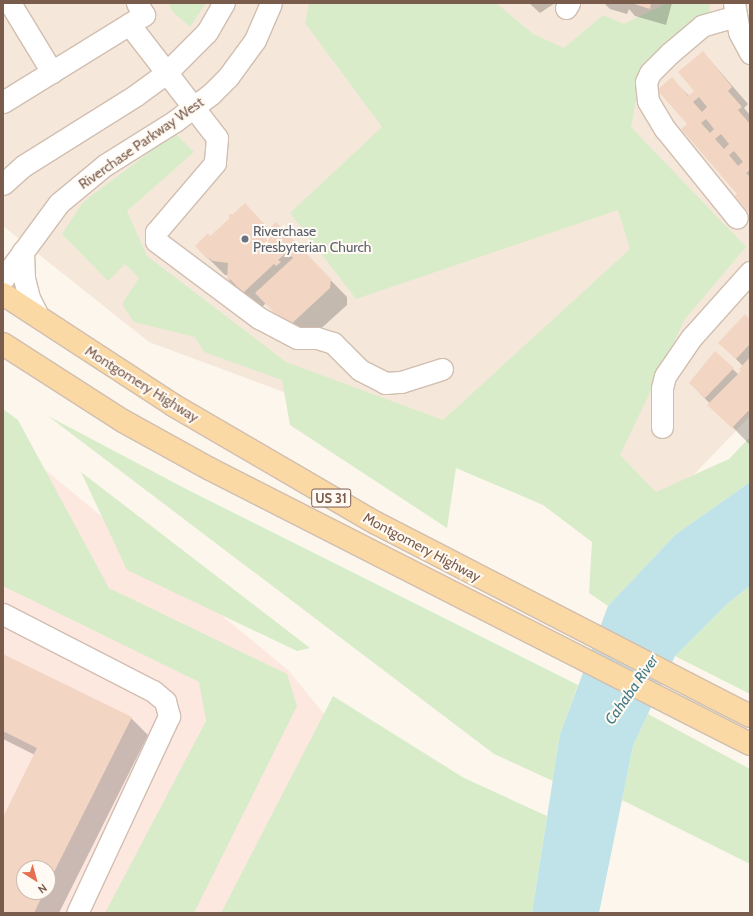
<!DOCTYPE html>
<style>
body{margin:0}
#map{position:relative;width:753px;height:916px;overflow:hidden;background:#fdf6ec;font-family:Cabin,sans-serif}
div>[style]{position:absolute}
[style*='--x']{left:calc(var(--x)*1px);top:calc(var(--y)*1px);width:calc(var(--w)*1px);rotate:calc(var(--a)*1deg)}
.residential>*{inset:0;background:#f5e8da}
.commercial>*{inset:0;background:#fde8e0}
.green>*{inset:0;background:#d8ecc9}
.water>*{inset:0;background:#bfe3e8}
.shadow>*{inset:0;background:#0003}
.building>*{inset:0;background:#f3d5c3}
.roads{filter:drop-shadow(1px 0 #d1beb0) drop-shadow(-1px 0 #d1beb0) drop-shadow(0 1px #d1beb0) drop-shadow(0 -1px #d1beb0)}
.minor>*{height:21px;margin:-10.5px;padding:0 10.5px;transform-origin:10.5px;border-radius:10.5px;background:#fff}
.major>*{height:22px;margin:-11px;padding:0 11px;transform-origin:11px;border-radius:11px;background:#fbd9a5}
.dots>*{width:11px;height:11px;translate:-50% -50%;box-sizing:border-box;border:2px solid #fffaf3;border-radius:50%}
span{translate:-50% -50%;white-space:nowrap;text-align:center;line-height:1.15;-webkit-text-stroke:4px #fffaf3;paint-order:stroke}
.shield-label span{padding:1px 3px;background:#fffaf3;border:1px solid;border-radius:3px;-webkit-text-stroke-width:0}
.shield-label{font-size:13px;color:#7a5c4d;font-weight:700}
.street-label{font-size:14px;color:#7a5c4d}
.worship-label{font-size:14px;color:#5b616d}
.left{translate:0 -50%;text-align:left}
.water-label{font-size:15px;color:#437c86;font-style:italic}
.frame{position:absolute;inset:0;border:4px solid #7a5c4d;pointer-events:none}
.north{position:absolute;left:16px;top:860px;width:40px;height:40px;box-sizing:border-box;background:#fffaf3;border:1px solid #cabbb1;border-radius:50%;rotate:143deg;font-size:11px;font-weight:700;line-height:16px;text-align:center;color:#7a5c4d}
.north::after{content:'';display:block;margin:auto;width:14px;height:18px;background:#e76f51;clip-path:polygon(50% 0,100% 100%,50% 72%,0 100%)}
</style>
<div id="map">
<div class="residential">
<i style="clip-path:polygon(3px 3px,750px 3px,750px 416px,645px 526px,149px 342px,3px 226px)"></i>
</div>
<div class="commercial">
<i style="clip-path:polygon(evenodd,3px 435px,289px 671px,479px 904px,478px 913px,3px 913px,3px 435px,24px 868px,48px 868px,48px 892px,24px 892px,24px 868px)"></i>
</div>
<div class="green">
<i style="clip-path:polygon(168px 3px,206px 3px,190px 27px,173px 12px)"></i>
<i style="clip-path:polygon(309px 3px,496px 3px,533px 34px,564px 48px,603px 15px,624px 24px,667px 3px,710px 3px,709px 29px,641px 74px,631px 127px,746px 247px,685px 319px,620px 455px,656px 492px,729px 459px,750px 437px,750px 482px,675px 535px,608px 606px,589px 593px,592px 542px,543px 505px,456px 468px,447px 528px,290px 425px,282px 380px,204px 352px,195px 337px,134px 322px,122px 304px,139px 278px,125px 264px,108px 281px,62px 234px,83px 202px,175px 133px,194px 152px,127px 211px,147px 256px,286px 362px,443px 420px,630px 249px,618px 210px,356px 299px,290px 213px,382px 127px,305px 23px)"></i>
<i style="clip-path:polygon(3px 409px,18px 420px,109px 588px,287px 674px,297px 706px,194px 913px,105px 913px,206px 721px,199px 682px,3px 586px)"></i>
<i style="clip-path:polygon(48px 416px,190px 491px,578px 685px,560px 734px,553px 781px,494px 754px)"></i>
<i style="clip-path:polygon(81px 472px,310px 648px,297px 651px,127px 570px)"></i>
<i style="clip-path:polygon(750px 586px,750px 694px,675px 656px,728px 603px)"></i>
<i style="clip-path:polygon(333px 696px,464px 778px,547px 816px,532px 913px,221px 913px)"></i>
<i style="clip-path:polygon(648px 714px,750px 769px,750px 864px,622px 800px,633px 746px)"></i>
</div>
<div class="water">
<i style="clip-path:polygon(750px 482px,750px 586px,728px 603px,675px 656px,633px 746px,599px 913px,532px 913px,560px 734px,608px 606px,675px 535px)"></i>
</div>
<div class="shadow">
<i style="clip-path:polygon(529px 3px,555px 3px,540px 13px)"></i>
<i style="clip-path:polygon(604px 3px,672px 3px,666px 25px,635px 16px,629px 9px,627px 14px,610px 9px)"></i>
<i style="clip-path:polygon(703px 52px,748px 104px,744px 108px,750px 115px,750px 212px,688px 124px,672px 79px,689px 96px,695px 91px)"></i>
<i style="clip-path:polygon(276px 224px,347px 297px,347px 305px,305px 343px,266px 303px,260px 309px,244px 296px,228px 279px,228px 275px,225px 275px,196px 246px,210px 237px,269px 230px)"></i>
<i style="clip-path:polygon(750px 321px,750px 443px,749px 444px,690px 383px,716px 353px,739px 375px,743px 371px,743px 366px,728px 351px)"></i>
<i style="clip-path:polygon(evenodd,3px 655px,131px 718px,148px 735px,59px 913px,3px 913px,3px 820px,35px 755px,3px 739px,3px 655px,24px 868px,48px 868px,48px 892px,24px 892px,24px 868px)"></i>
</div>
<div class="building">
<i style="clip-path:polygon(631px 3px,651px 3px,650px 9px)"></i>
<i style="clip-path:polygon(evenodd,703px 51px,732px 87px,728px 91px,742px 107px,738px 110px,750px 124px,750px 170px,746px 173px,750px 177px,750px 214px,735px 196px,737px 194px,681px 129px,687px 124px,657px 90px,672px 77px,688px 96px,694px 91px,678px 72px,703px 51px,699px 97px,707px 107px,702px 112px,693px 102px,699px 97px,703px 51px,706px 119px,714px 129px,710px 133px,701px 123px,706px 119px,703px 51px,721px 134px,729px 144px,724px 149px,715px 139px,721px 134px,703px 51px,734px 151px,743px 162px,738px 166px,729px 155px,734px 151px)"></i>
<i style="clip-path:polygon(245px 203px,269px 229px,276px 222px,331px 279px,330px 288px,288px 327px,255px 293px,293px 258px,287px 252px,278px 260px,281px 262px,276px 266px,274px 264px,243px 293px,231px 280px,227px 279px,228px 263px,213px 261px,209px 258px,207px 259px,195px 246px,208px 233px,210px 236px,229px 219px,229px 214px,233px 214px)"></i>
<i style="clip-path:polygon(745px 314px,750px 319px,750px 344px,736px 359px,718px 343px)"></i>
<i style="clip-path:polygon(715px 351px,734px 368px,705px 398px,689px 383px)"></i>
<i style="clip-path:polygon(750px 357px,750px 412px,748px 411px,732px 428px,707px 405px,741px 371px,739px 369px)"></i>
<i style="clip-path:polygon(3px 654px,132px 717px,48px 884px,48px 868px,24px 868px,24px 892px,44px 892px,34px 913px,3px 913px,3px 817px,37px 748px,3px 731px)"></i>
</div>
<div class="roads">
<div class="minor">
<i style="--x:10;--y:3;--w:81;--a:58.7"></i>
<i style="--x:734;--y:3;--w:29;--a:80"></i>
<i style="--x:739;--y:32;--w:24;--a:62"></i>
<i style="--x:566;--y:8;--w:6;--a:-59"></i>
<i style="--x:736;--y:16;--w:35;--a:164"></i>
<i style="--x:702;--y:26;--w:42;--a:139.8"></i>
<i style="--x:670;--y:53;--w:28;--a:135"></i>
<i style="--x:650;--y:73;--w:10;--a:114"></i>
<i style="--x:646;--y:82;--w:19;--a:84"></i>
<i style="--x:648;--y:101;--w:33;--a:59"></i>
<i style="--x:665;--y:129;--w:114;--a:51"></i>
<i style="--x:129;--y:24;--w:144;--a:52.3"></i>
<i style="--x:217;--y:138;--w:25;--a:95"></i>
<i style="--x:215;--y:163;--w:91;--a:130.5"></i>
<i style="--x:156;--y:232;--w:9;--a:90"></i>
<i style="--x:156;--y:241;--w:129;--a:36.8"></i>
<i style="--x:259;--y:318;--w:43;--a:27.8"></i>
<i style="--x:297;--y:338;--w:20;--a:0"></i>
<i style="--x:317;--y:338;--w:17;--a:17"></i>
<i style="--x:333;--y:343;--w:38;--a:45"></i>
<i style="--x:360;--y:370;--w:28;--a:27"></i>
<i style="--x:385;--y:383;--w:16;--a:-4"></i>
<i style="--x:401;--y:382;--w:43;--a:-17.6"></i>
<i style="--x:3;--y:102;--w:166;--a:-31.7"></i>
<i style="--x:144;--y:15;--w:14;--a:-120"></i>
<i style="--x:3;--y:184;--w:27;--a:-42"></i>
<i style="--x:23;--y:166;--w:133;--a:-32.1"></i>
<i style="--x:136;--y:95;--w:36;--a:-36"></i>
<i style="--x:165;--y:74;--w:59;--a:-45"></i>
<i style="--x:207;--y:32;--w:34;--a:-60"></i>
<i style="--x:23;--y:251;--w:27;--a:88"></i>
<i style="--x:24;--y:278;--w:21;--a:76"></i>
<i style="--x:29;--y:298;--w:22;--a:63"></i>
<i style="--x:3;--y:279;--w:94;--a:-53.6"></i>
<i style="--x:59;--y:203;--w:60;--a:-39.6"></i>
<i style="--x:105;--y:165;--w:83;--a:-32.2"></i>
<i style="--x:175;--y:121;--w:45;--a:-36.9"></i>
<i style="--x:211;--y:94;--w:24;--a:-45"></i>
<i style="--x:228;--y:77;--w:46;--a:-53.9"></i>
<i style="--x:255;--y:40;--w:40;--a:-66.6"></i>
<i style="--x:662;--y:427;--w:39;--a:-90"></i>
<i style="--x:662;--y:388;--w:12;--a:-76"></i>
<i style="--x:665;--y:376;--w:46;--a:-55.6"></i>
<i style="--x:691;--y:338;--w:89;--a:-48.2"></i>
<i style="--x:3;--y:614;--w:169;--a:27.2"></i>
<i style="--x:153;--y:691;--w:16;--a:40"></i>
<i style="--x:165;--y:701;--w:16;--a:75"></i>
<i style="--x:169;--y:716;--w:217;--a:115"></i>
</div>
<div class="major">
<i style="--x:3;--y:294;--w:203;--a:33.1"></i>
<i style="--x:173;--y:405;--w:235;--a:30.2"></i>
<i style="--x:376;--y:523;--w:421;--a:27.3"></i>
<i style="--x:3;--y:344;--w:143;--a:32.7"></i>
<i style="--x:123;--y:421;--w:99;--a:28.9"></i>
<i style="--x:210;--y:469;--w:606;--a:26.99"></i>
</div>
</div>
<div class="dots">
<i style="left:245px;top:239px;background:#6b7280"></i>
</div>
<div class="shield-label">
<span style="left:331px;top:498px">US 31</span>
</div>
<div class="street-label">
<span style="left:141px;top:143px;rotate:-35deg">Riverchase Parkway West</span>
<span style="left:142px;top:384px;rotate:32deg">Montgomery Highway</span>
<span style="left:422px;top:547px;rotate:28deg">Montgomery Highway</span>
</div>
<div class="worship-label">
<span class="left" style="left:253px;top:239px">Riverchase<br>Presbyterian Church</span>
</div>
<div class="water-label">
<span style="left:632px;top:690px;rotate:-55deg">Cahaba River</span>
</div>
<div class="frame"></div>
<div class="north">N</div>
</div>
